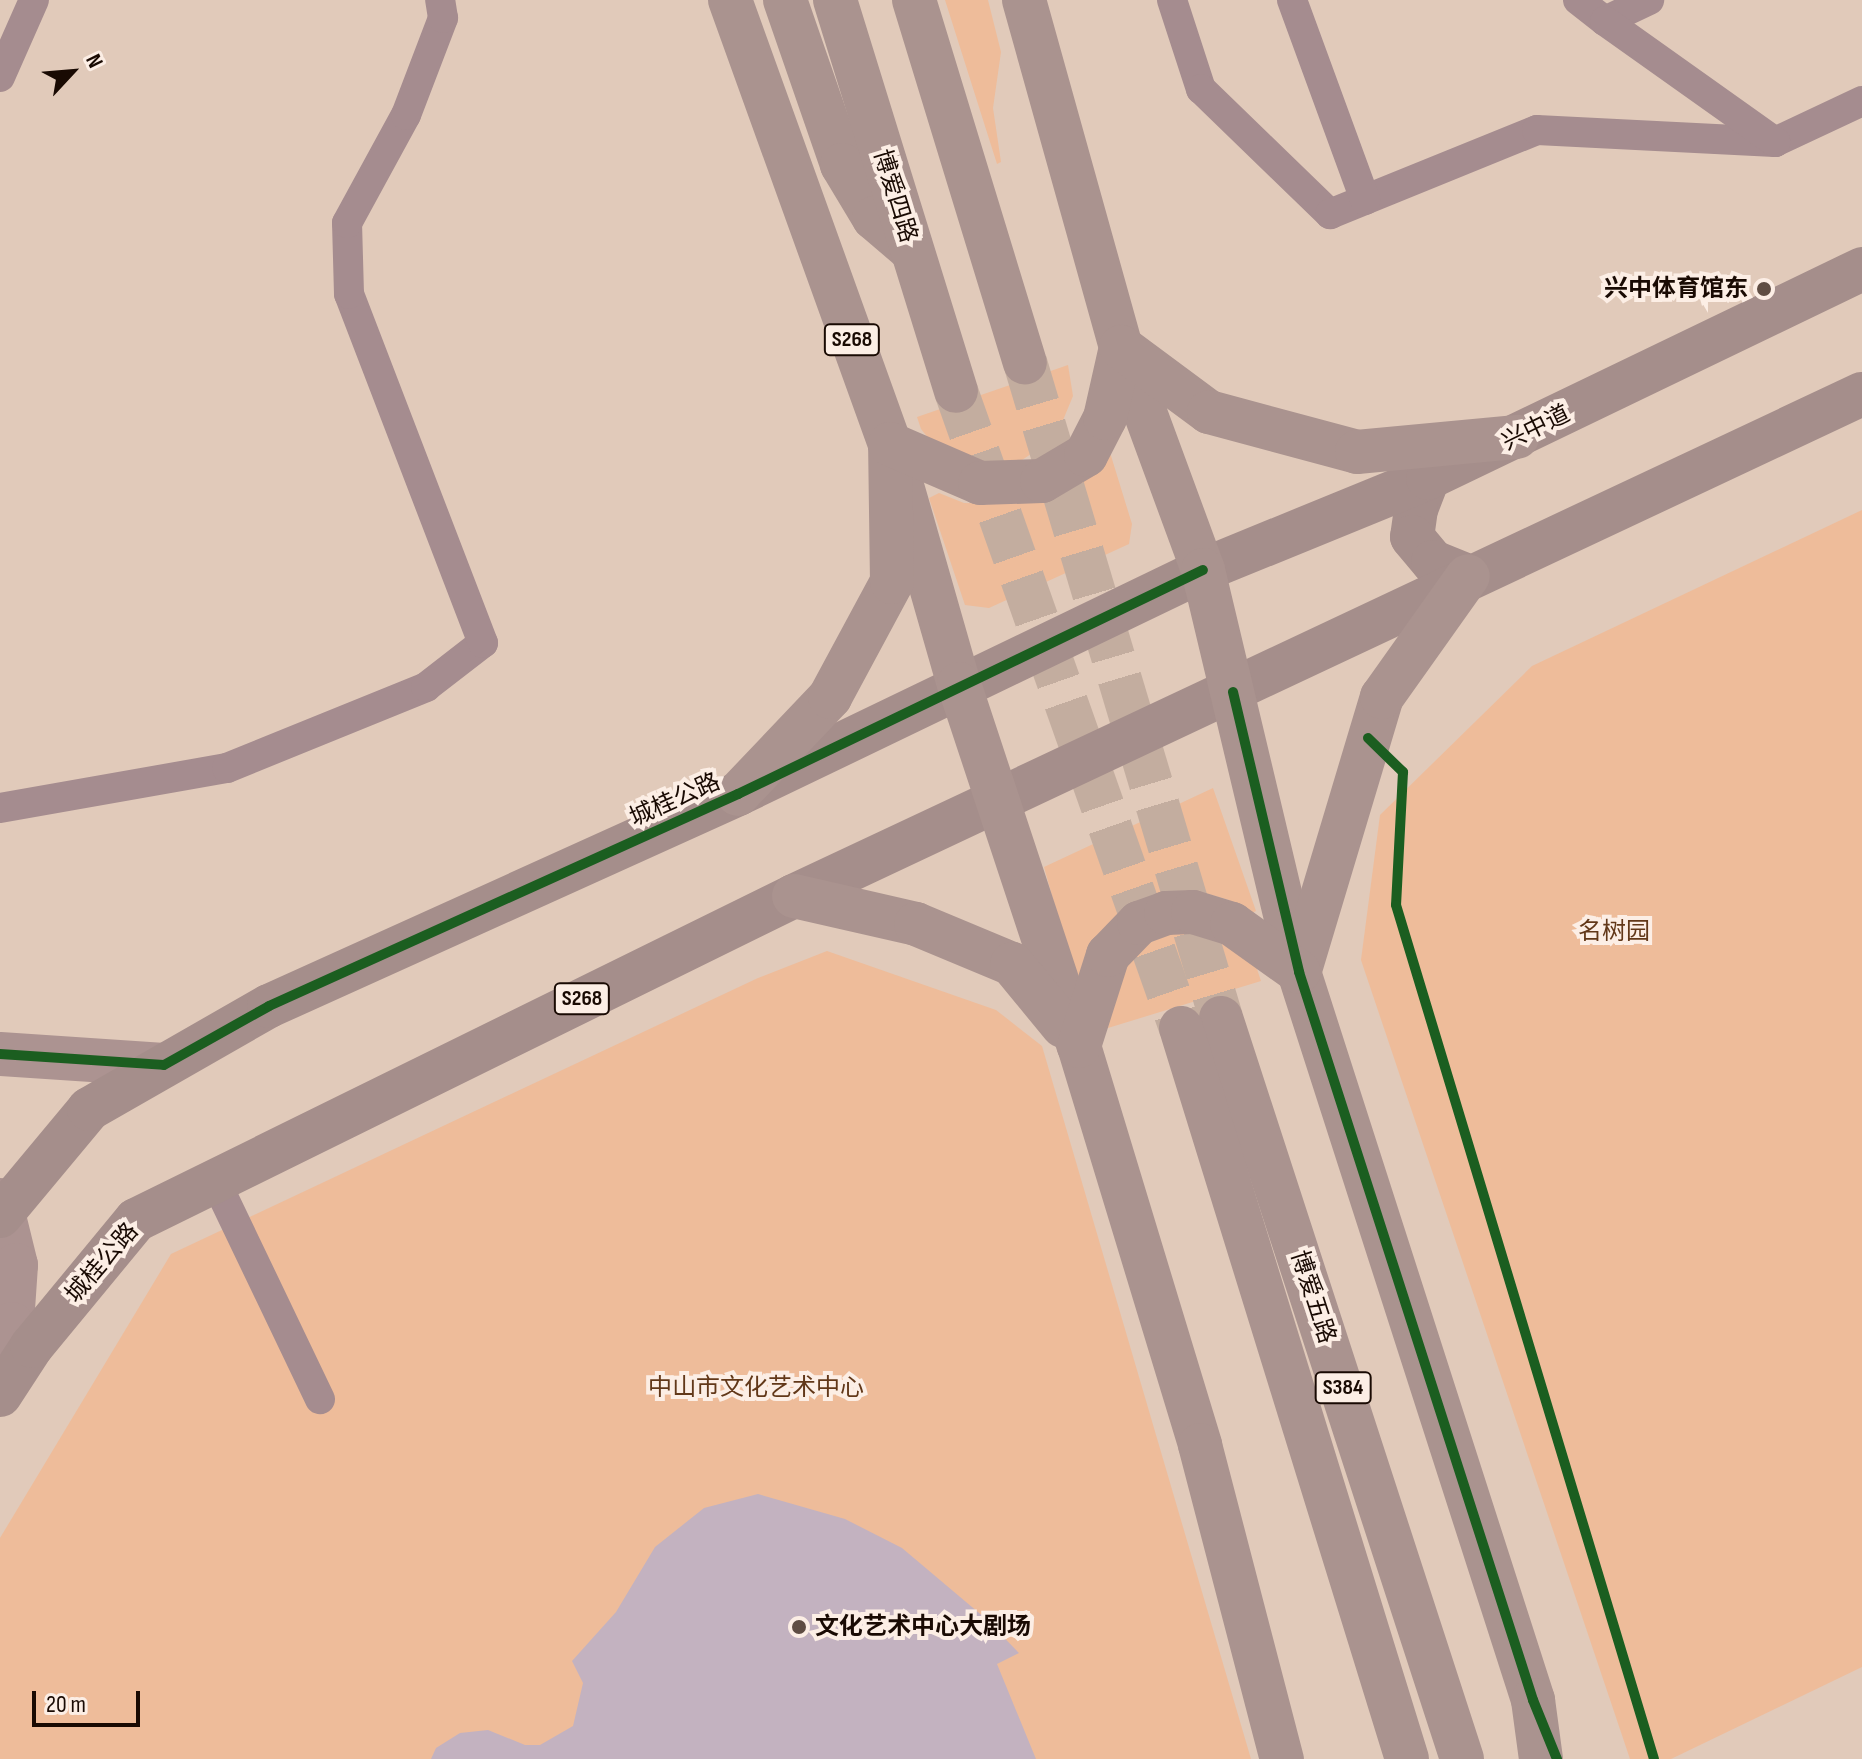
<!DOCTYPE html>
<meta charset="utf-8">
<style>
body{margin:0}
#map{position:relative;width:1862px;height:1759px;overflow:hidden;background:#e1caba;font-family:"Sofia Sans Condensed","Noto Sans SC",sans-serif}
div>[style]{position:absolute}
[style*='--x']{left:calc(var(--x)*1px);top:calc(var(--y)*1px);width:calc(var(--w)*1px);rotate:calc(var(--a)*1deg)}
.green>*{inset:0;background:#eebc9a}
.building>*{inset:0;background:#c3b2c0}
.highway-tunnel>*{height:44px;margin-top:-22px;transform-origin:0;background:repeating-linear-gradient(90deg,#c3ad9f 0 44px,transparent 0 66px)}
.street>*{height:30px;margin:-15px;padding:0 15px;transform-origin:15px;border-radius:15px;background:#a58c8f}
.secondary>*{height:44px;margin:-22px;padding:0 22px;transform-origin:22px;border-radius:22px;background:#ac9391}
.primary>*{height:44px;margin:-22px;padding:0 22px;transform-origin:22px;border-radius:22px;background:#a58e8b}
.highway>*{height:44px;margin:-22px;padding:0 22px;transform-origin:22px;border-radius:22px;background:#aa938f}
.cycleway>*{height:10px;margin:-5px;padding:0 5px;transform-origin:5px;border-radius:5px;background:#1b5e20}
.dots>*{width:22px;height:22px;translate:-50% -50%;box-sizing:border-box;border:4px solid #fceee5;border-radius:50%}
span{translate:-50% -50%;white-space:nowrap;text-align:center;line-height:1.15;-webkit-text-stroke:8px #fceee5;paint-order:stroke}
.shield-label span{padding:2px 6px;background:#fceee5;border:2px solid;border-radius:6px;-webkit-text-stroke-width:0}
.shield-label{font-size:22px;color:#190a03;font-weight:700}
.street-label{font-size:24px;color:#190a03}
.poi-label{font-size:24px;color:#190a03;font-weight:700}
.right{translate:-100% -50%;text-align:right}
.left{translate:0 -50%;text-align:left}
.park-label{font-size:24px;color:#623819}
.north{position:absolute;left:32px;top:32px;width:80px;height:80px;-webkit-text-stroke:6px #fceee5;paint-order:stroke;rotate:64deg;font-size:22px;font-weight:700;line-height:32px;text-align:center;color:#190a03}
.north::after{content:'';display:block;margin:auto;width:28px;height:36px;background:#190a03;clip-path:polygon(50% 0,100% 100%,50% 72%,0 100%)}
.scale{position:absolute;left:32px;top:1691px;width:108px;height:36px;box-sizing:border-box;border:4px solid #190a03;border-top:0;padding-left:10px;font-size:24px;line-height:28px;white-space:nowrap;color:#190a03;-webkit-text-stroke:6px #fceee5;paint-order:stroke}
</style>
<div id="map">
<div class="green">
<i style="clip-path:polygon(945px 0,988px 0,1001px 52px,993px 108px,1001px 162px,997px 164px)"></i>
<i style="clip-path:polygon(1068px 365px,1073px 396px,1061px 425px,1040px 448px,1019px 462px,997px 468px,929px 439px,921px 429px,917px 417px)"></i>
<i style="clip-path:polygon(1104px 433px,1132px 524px,1129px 544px,989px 608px,965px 605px,929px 498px,939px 493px,964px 503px,1002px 504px)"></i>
<i style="clip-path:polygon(1862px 510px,1862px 1667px,1671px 1759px,1630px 1759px,1361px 960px,1380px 815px,1532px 666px)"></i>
<i style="clip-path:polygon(1213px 788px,1256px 911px,1248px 915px,1229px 900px,1198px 891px,1078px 989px,1044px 867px)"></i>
<i style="clip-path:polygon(1199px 929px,1256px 966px,1261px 981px,1108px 1028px,1113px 986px,1135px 951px,1162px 936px)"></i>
<i style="clip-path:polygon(827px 951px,996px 1010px,1042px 1046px,1251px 1759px,0 1759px,0 1538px,171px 1254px,758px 978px)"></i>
</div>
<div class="building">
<i style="clip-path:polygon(758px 1494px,845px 1519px,902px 1548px,985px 1618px,1019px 1653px,997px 1664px,1036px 1759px,431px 1759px,436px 1748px,460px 1733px,488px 1730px,525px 1745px,540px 1745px,573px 1726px,583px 1683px,572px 1661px,616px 1612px,655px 1547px,704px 1508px)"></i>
</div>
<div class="highway-tunnel">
<i style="--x:1025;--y:362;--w:685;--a:73.36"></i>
<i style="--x:956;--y:391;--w:676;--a:70.55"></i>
</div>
<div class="street">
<i style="--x:1172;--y:0;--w:94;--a:72"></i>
<i style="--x:1201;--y:89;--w:180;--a:44.1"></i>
<i style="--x:1330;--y:214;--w:223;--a:-22.1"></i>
<i style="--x:1537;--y:130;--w:238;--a:2.9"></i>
<i style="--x:1775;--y:142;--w:96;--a:-25.2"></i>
<i style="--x:1292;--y:0;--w:213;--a:69.9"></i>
<i style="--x:1578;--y:0;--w:34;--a:38"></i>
<i style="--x:1605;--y:21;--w:49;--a:-25.5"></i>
<i style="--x:1605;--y:21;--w:209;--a:35.4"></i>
<i style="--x:0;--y:77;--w:84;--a:-66.2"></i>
<i style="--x:0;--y:808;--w:230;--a:-10"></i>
<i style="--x:227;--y:768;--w:215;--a:-22.1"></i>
<i style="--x:426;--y:687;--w:72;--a:-37.7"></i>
<i style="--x:483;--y:643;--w:374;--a:-111"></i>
<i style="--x:349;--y:294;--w:71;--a:-91.6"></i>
<i style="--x:347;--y:223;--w:123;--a:-61.4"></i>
<i style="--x:406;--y:115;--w:104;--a:-69.1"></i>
<i style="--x:443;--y:18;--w:18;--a:-99"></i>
<i style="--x:215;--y:1180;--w:243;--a:64.4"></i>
</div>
<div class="secondary">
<i style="--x:0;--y:1054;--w:164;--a:3.8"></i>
<i style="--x:0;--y:1200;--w:67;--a:76.2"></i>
<i style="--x:16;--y:1265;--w:59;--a:93.9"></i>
<i style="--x:12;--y:1324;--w:31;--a:112"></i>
</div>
<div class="primary">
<i style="--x:1428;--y:478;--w:33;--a:111"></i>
<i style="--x:1416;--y:509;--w:28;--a:98"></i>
<i style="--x:1412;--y:537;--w:33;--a:50"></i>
<i style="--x:1433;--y:562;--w:38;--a:22"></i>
<i style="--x:0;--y:1216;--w:139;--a:-50.2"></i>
<i style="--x:89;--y:1109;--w:207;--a:-29.8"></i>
<i style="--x:269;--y:1006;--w:515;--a:-24.32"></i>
<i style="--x:738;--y:794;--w:516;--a:-25.72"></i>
<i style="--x:1203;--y:570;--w:243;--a:-22.2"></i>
<i style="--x:1428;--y:478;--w:482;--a:-25.7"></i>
<i style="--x:0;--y:1395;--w:59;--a:-56.9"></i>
<i style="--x:32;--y:1346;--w:163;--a:-50.5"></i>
<i style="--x:136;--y:1220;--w:733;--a:-26.22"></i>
<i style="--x:794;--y:896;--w:1180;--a:-25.18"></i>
</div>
<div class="highway">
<i style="--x:730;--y:0;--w:472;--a:70.2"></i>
<i style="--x:890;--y:444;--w:250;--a:74"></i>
<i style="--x:959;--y:684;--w:381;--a:71.7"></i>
<i style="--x:1079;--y:1046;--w:417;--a:73.1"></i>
<i style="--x:1200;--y:1445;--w:325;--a:75.4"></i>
<i style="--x:785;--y:0;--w:175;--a:70.9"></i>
<i style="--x:842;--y:165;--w:62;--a:58.9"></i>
<i style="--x:874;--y:218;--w:45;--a:40.5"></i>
<i style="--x:835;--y:0;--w:409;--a:72.8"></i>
<i style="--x:914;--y:0;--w:379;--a:73"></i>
<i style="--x:1024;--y:0;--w:360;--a:74.4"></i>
<i style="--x:1121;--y:347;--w:238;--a:69.8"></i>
<i style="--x:1203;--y:570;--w:413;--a:76.6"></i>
<i style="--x:1299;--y:972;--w:765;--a:72.18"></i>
<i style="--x:1533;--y:1700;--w:60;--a:82.3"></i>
<i style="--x:738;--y:794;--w:134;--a:-46.5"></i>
<i style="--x:830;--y:697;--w:131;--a:-61.7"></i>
<i style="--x:892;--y:582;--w:138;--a:-90.8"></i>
<i style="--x:890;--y:444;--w:98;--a:23.4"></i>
<i style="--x:980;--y:483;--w:62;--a:-1.8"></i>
<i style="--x:1042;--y:481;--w:51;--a:-30.6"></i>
<i style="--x:1086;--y:455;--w:42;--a:-62.8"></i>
<i style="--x:1105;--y:418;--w:73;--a:-77.3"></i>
<i style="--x:1121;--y:347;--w:109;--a:36.5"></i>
<i style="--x:1209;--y:412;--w:153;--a:15.1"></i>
<i style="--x:1357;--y:452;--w:161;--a:-5.4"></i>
<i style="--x:794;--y:896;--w:125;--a:12.9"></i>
<i style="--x:916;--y:924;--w:104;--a:22.6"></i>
<i style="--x:1012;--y:964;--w:80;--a:50.6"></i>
<i style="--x:1300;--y:970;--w:285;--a:-73.3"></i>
<i style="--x:1382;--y:697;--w:148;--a:-54.6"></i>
<i style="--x:1221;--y:1018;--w:779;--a:71.98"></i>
<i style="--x:1181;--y:1028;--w:765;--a:72.82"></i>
<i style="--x:1079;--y:1046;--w:96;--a:-72.3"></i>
<i style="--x:1108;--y:955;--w:45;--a:-45.9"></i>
<i style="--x:1139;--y:923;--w:29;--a:-20"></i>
<i style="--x:1166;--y:913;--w:27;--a:-2"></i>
<i style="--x:1193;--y:912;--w:41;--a:17.1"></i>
<i style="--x:1232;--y:924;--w:82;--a:35.6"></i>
</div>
<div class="cycleway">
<i style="--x:1233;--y:692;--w:288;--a:76.7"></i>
<i style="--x:1299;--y:972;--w:765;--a:72.18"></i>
<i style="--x:1533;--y:1700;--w:64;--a:67.9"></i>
<i style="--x:1368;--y:738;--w:49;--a:44.2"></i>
<i style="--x:1403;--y:772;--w:133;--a:93"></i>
<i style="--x:1396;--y:905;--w:892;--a:73.19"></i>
<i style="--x:0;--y:1054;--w:164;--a:3.8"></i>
<i style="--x:164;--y:1065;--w:120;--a:-29.3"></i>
<i style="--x:269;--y:1006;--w:515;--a:-24.32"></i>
<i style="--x:738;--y:794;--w:516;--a:-25.72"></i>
</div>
<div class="dots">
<i style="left:1764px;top:289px;background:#5f4d43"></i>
<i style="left:799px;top:1627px;background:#5f4d43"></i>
</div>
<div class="shield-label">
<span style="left:852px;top:340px">S268</span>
<span style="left:582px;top:999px">S268</span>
<span style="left:1343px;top:1388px">S384</span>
</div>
<div class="street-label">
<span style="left:895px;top:196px;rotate:73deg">博爱四路</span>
<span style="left:1536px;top:428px;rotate:-26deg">兴中道</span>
<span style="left:675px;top:800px;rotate:-24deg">城桂公路</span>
<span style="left:102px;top:1263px;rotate:-49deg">城桂公路</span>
<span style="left:1313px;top:1297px;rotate:72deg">博爱五路</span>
</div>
<div class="poi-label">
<span class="right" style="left:1748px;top:289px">兴中体育馆东</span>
<span class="left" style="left:815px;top:1627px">文化艺术中心大剧场</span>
</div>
<div class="park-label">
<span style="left:1614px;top:932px">名树园</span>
<span style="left:756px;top:1388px">中山市文化艺术中心</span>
</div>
<div class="north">N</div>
<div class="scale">20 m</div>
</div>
